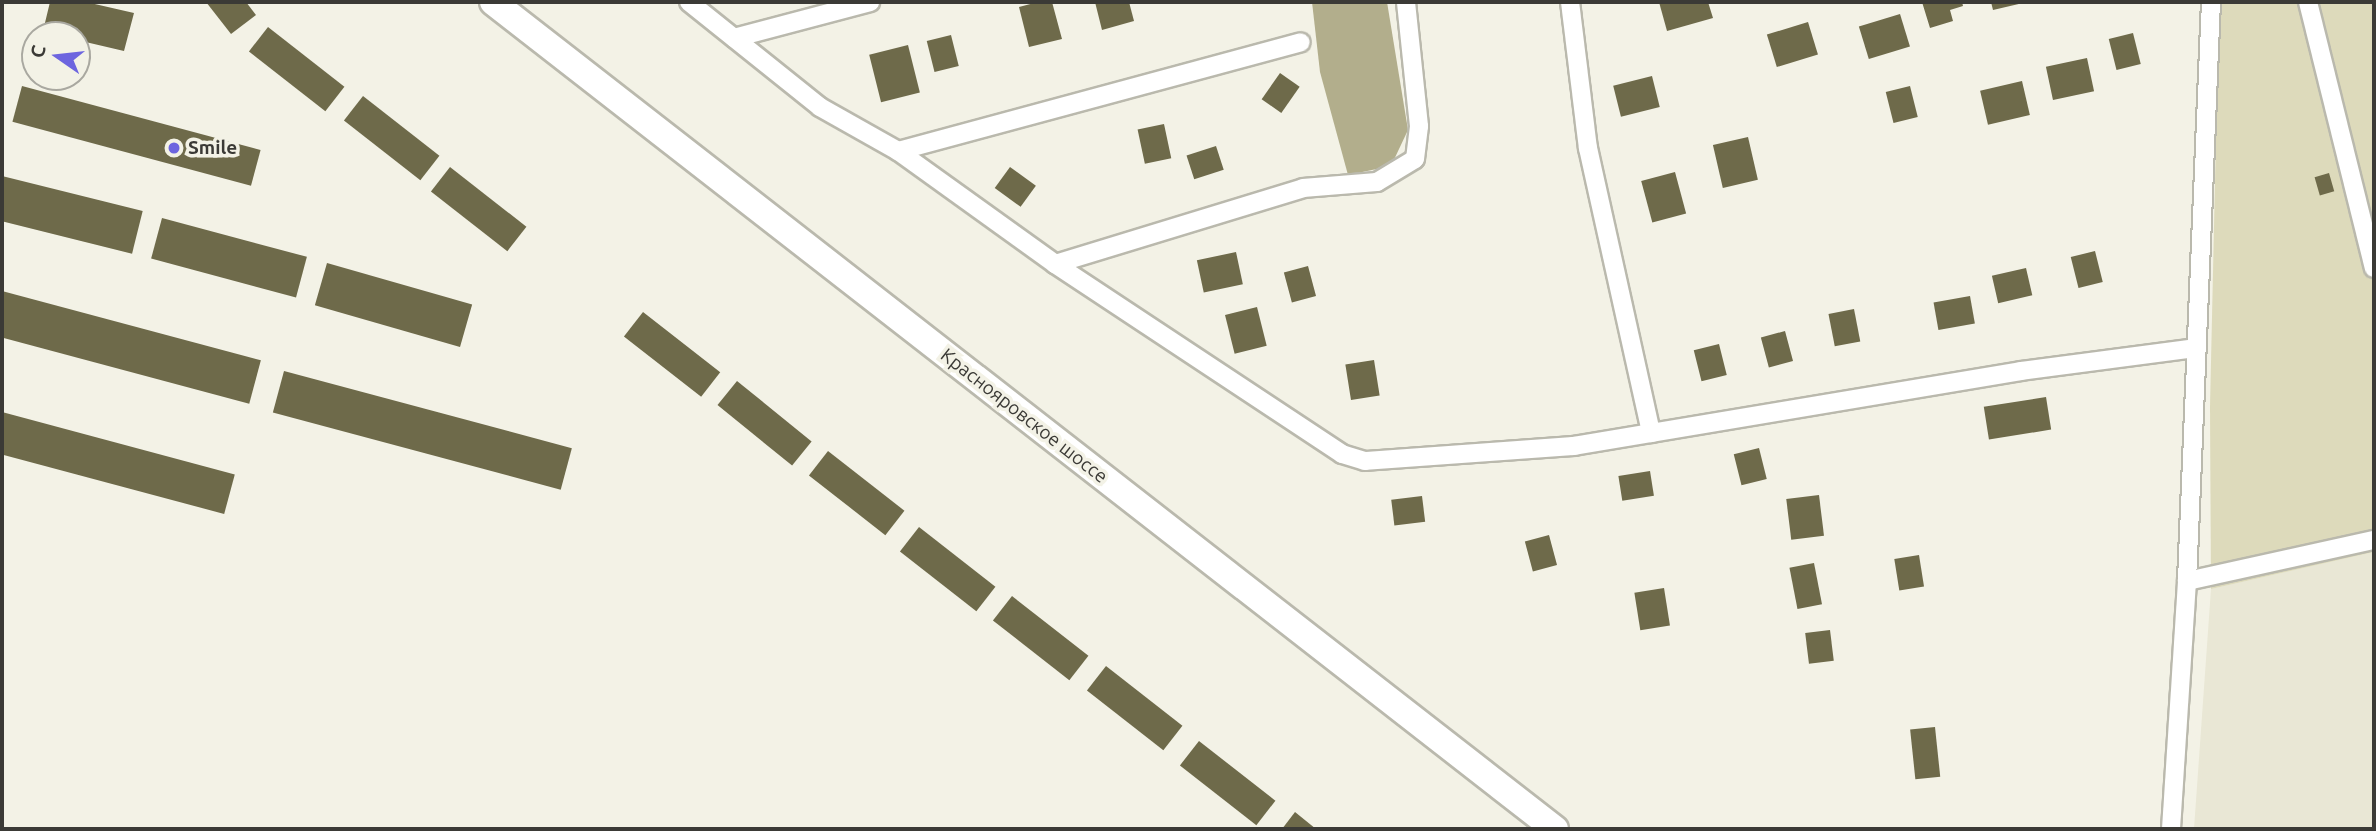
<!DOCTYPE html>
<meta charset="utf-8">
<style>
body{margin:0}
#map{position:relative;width:2376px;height:831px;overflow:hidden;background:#f3f2e6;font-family:Ubuntu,sans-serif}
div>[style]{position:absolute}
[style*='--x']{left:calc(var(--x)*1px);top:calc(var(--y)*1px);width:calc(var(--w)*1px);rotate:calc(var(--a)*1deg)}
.built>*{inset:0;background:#e9e7d5}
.green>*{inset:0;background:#dddabb}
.forest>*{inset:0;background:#b2ae8c}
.building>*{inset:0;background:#6e6a4a;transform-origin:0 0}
.roads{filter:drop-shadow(2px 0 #bab9ad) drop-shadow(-2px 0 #bab9ad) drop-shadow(0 2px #bab9ad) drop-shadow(0 -2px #bab9ad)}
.street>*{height:18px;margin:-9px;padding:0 9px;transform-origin:9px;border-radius:9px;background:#fff}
.secondary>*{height:26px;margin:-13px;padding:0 13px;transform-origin:13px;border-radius:13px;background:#fff}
.dots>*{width:19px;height:19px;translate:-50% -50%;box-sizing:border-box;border:4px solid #f3f2e6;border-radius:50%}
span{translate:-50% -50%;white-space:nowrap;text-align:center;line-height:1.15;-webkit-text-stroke:7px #f3f2e6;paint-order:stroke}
.poi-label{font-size:19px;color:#3b3a36;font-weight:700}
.left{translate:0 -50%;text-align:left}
.street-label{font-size:19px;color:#3b3a36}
.frame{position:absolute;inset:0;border:4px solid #3b3a36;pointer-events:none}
.north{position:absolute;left:21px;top:21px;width:70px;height:70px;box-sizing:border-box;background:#f3f2e6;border:2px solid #a9a8a0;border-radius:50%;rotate:284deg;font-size:19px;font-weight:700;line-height:28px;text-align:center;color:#3b3a36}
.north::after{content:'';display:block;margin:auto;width:24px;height:32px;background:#6d65df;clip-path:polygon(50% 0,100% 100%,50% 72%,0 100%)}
</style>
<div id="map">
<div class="built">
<i style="clip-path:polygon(2374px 552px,2374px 829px,2194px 829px,2211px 589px)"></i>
</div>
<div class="green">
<i style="clip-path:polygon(2219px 2px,2374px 2px,2374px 552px,2211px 589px,2210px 407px)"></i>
</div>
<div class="forest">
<i style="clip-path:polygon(1312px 2px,1387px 2px,1408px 130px,1391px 166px,1348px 175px,1320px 72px)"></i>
</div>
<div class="building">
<i style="clip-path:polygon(50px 2px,86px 2px,134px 13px,124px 51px,77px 40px,77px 35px,43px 31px)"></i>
<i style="clip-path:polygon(206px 2px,246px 2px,256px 15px,231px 34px)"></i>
<i style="clip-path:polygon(1038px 2px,1052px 2px,1062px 39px,1029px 47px,1019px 7px)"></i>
<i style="clip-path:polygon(1095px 2px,1129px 2px,1134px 21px,1102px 30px)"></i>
<i style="clip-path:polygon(1659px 2px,1708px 2px,1713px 18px,1667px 31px)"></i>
<i style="clip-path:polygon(1922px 2px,1962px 2px,1963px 6px,1950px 10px,1953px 21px,1930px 28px)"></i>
<i style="clip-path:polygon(1991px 2px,2023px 2px,2023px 3px,1993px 10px)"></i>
<i style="left:1900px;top:14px;width:34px;height:43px;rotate:73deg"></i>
<i style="left:1808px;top:22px;width:34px;height:43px;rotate:73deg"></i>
<i style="left:268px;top:27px;width:97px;height:31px;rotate:38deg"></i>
<i style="left:2133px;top:33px;width:32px;height:25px;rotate:76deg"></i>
<i style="left:951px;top:35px;width:32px;height:25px;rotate:76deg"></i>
<i style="left:908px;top:45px;width:49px;height:40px;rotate:76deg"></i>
<i style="left:2087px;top:58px;width:34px;height:42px;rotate:78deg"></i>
<i style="left:1280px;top:73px;width:24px;height:32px;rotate:35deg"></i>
<i style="left:1652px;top:76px;width:32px;height:40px;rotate:76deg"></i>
<i style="left:2022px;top:81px;width:35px;height:43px;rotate:77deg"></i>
<i style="left:22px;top:86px;width:247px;height:37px;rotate:15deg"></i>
<i style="left:1910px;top:86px;width:32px;height:25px;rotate:76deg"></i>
<i style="left:363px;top:96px;width:97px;height:31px;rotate:38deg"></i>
<i style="left:1164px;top:124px;width:35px;height:27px;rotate:78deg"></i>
<i style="left:1748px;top:137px;width:44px;height:36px;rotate:77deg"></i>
<i style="left:1216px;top:146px;width:25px;height:31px;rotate:72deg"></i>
<i style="left:450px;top:167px;width:97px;height:31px;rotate:38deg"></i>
<i style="left:1010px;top:167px;width:32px;height:26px;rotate:36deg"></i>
<i style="left:1675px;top:172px;width:43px;height:35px;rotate:75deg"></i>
<i style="left:2329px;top:173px;width:19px;height:15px;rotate:74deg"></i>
<i style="left:2px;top:176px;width:145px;height:44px;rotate:14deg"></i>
<i style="left:162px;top:218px;width:150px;height:42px;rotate:15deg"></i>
<i style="left:2095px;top:251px;width:32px;height:25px;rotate:76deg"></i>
<i style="left:1236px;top:252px;width:33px;height:40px;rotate:78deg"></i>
<i style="left:327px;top:263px;width:151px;height:44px;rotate:16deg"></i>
<i style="left:1308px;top:266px;width:31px;height:25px;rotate:75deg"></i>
<i style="left:2026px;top:268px;width:28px;height:35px;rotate:77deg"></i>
<i style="left:2px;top:291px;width:268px;height:45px;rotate:15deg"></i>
<i style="left:1970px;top:296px;width:28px;height:37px;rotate:80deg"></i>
<i style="left:1257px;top:307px;width:40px;height:33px;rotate:76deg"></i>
<i style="left:1854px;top:309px;width:33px;height:26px;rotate:79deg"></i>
<i style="left:643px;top:312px;width:98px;height:31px;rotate:38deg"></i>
<i style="left:1785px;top:331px;width:31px;height:25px;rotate:75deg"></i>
<i style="left:1719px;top:344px;width:32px;height:26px;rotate:76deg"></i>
<i style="left:1374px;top:360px;width:36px;height:29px;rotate:81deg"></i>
<i style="left:284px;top:371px;width:298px;height:43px;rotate:15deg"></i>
<i style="left:737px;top:381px;width:96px;height:31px;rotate:39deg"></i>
<i style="left:2046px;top:397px;width:33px;height:63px;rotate:81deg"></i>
<i style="left:2px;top:412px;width:241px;height:41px;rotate:15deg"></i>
<i style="left:1759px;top:448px;width:32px;height:26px;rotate:76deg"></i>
<i style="left:828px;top:451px;width:97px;height:31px;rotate:38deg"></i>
<i style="left:1650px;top:471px;width:25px;height:32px;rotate:81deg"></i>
<i style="left:1819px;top:495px;width:41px;height:33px;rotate:83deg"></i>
<i style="left:1422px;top:496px;width:26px;height:31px;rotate:83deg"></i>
<i style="left:919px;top:527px;width:97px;height:31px;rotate:38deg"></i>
<i style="left:1549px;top:535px;width:31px;height:25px;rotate:75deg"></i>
<i style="left:1919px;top:555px;width:32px;height:25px;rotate:81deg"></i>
<i style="left:1814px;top:563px;width:42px;height:25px;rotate:79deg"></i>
<i style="left:1664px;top:588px;width:38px;height:30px;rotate:81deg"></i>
<i style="left:1012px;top:596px;width:97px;height:31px;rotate:38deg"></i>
<i style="left:1830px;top:630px;width:31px;height:25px;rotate:83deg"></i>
<i style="left:1106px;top:666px;width:97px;height:31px;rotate:38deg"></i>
<i style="left:1935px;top:727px;width:50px;height:25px;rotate:84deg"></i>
<i style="left:1199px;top:741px;width:97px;height:31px;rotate:38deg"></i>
<i style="clip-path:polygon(1295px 812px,1316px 829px,1282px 829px)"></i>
</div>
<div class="roads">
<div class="street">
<i style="--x:689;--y:2;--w:168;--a:38.7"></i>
<i style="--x:820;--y:107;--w:90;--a:29.4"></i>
<i style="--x:898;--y:151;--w:193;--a:35.7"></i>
<i style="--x:1055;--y:264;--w:344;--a:33.5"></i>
<i style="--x:1342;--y:454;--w:24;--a:17"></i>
<i style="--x:1365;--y:461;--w:210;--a:-4.1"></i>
<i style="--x:1574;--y:446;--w:453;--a:-9.5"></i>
<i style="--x:2021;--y:371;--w:176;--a:-7.5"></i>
<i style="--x:1570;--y:2;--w:147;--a:83"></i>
<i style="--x:1588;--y:148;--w:292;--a:77.5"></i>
<i style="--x:2308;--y:2;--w:274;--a:76.1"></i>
<i style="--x:734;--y:38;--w:141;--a:-14.8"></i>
<i style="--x:898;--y:151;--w:417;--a:-15.1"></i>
<i style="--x:1055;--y:264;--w:259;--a:-17"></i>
<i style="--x:1303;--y:188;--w:74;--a:-4.6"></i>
<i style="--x:1377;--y:182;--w:44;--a:-31.2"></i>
<i style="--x:1415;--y:159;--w:33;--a:-83"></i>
<i style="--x:1419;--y:126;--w:125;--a:-96"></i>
<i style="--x:2187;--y:581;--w:191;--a:-12.4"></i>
<i style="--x:2171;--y:829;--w:249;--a:-86.3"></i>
<i style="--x:2187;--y:581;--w:579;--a:-87.63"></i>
</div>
<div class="secondary">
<i style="--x:493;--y:2;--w:1346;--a:37.91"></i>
</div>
</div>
<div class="dots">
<i style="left:174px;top:148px;background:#6d65df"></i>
</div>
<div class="poi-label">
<span class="left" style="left:188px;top:148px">Smile</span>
</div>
<div class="street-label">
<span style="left:1024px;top:416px;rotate:38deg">Краснояровское шоссе</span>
</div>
<div class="frame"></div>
<div class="north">С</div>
</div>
